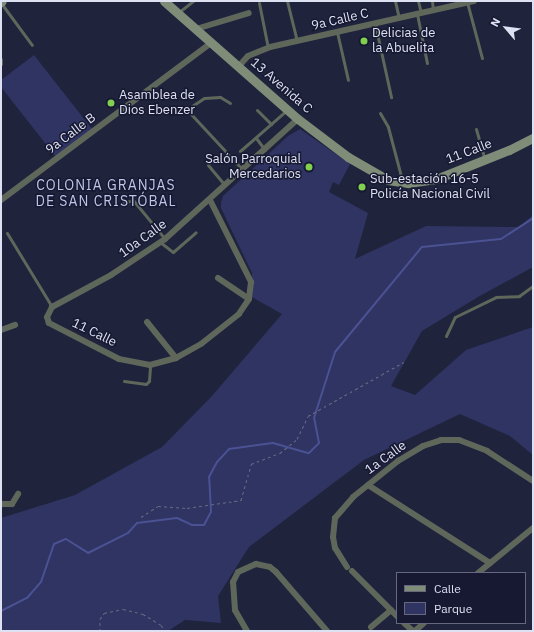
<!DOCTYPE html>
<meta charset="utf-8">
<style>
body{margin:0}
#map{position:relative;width:534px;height:632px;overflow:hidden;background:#1f233c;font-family:"IBM Plex Sans",sans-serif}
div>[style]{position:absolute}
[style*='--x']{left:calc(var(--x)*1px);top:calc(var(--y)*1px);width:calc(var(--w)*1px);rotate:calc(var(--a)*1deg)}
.green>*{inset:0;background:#2f3463}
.stream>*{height:2px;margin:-1px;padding:0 1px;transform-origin:1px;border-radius:1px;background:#4b5293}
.path>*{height:1px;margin-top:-0.5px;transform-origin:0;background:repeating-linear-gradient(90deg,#666a80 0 3px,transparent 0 6px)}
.lane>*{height:3px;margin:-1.5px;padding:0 1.5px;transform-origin:1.5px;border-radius:1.5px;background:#5f675b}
.street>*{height:6px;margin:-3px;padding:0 3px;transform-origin:3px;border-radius:3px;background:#5f675b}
.secondary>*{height:9px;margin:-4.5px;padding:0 4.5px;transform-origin:4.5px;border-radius:4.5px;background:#7f8c78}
.dots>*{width:11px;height:11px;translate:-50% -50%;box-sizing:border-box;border:2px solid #161931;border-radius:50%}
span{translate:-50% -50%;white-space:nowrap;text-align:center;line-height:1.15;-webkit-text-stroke:3px #161931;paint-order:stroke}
.street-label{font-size:13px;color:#dee1f2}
.poi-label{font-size:13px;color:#dee1f2}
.left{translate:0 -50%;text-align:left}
.right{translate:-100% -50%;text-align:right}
.neighbourhood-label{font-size:14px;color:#bfc5e7;letter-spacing:1px}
.frame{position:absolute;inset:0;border:2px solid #dee1f2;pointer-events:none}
.legend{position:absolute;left:396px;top:572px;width:130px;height:52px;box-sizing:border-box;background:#161931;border:1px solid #66697e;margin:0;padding:5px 7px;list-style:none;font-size:12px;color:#dee1f2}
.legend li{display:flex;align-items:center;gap:8px;height:20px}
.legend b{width:20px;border:1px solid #66697e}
.north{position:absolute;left:486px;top:8px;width:40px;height:40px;-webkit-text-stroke:3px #161931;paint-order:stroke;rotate:298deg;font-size:11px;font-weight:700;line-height:16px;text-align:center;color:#dee1f2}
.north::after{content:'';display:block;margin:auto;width:14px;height:18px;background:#dee1f2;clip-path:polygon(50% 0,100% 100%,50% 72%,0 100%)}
</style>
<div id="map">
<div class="green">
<i style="clip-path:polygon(34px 55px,92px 129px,56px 157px,1px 87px,1px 80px)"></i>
<i style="clip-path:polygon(300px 129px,350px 164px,339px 185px,333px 182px,329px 192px,368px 213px,355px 259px,426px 226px,519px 227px,533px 215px,533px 267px,478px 297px,422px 331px,391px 386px,415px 395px,466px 350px,533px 327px,533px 455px,510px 436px,460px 414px,364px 460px,249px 547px,218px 596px,221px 623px,185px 620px,168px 631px,1px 631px,1px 518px,75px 495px,162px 447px,212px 396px,282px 314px,252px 297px,252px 273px,221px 208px,221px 202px,223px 196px,288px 136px)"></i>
</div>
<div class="stream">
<i style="--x:1;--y:611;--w:29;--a:-27"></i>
<i style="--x:27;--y:598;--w:21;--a:-49"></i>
<i style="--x:41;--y:582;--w:40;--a:-71.1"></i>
<i style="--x:54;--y:544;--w:13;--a:-23"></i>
<i style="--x:66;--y:539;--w:26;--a:32"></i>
<i style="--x:88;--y:553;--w:45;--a:-26.6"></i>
<i style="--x:128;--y:533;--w:13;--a:-48"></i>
<i style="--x:137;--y:523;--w:40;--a:-7.1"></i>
<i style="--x:177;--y:518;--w:17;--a:25"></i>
<i style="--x:192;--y:525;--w:12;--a:0"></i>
<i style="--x:204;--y:525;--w:15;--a:-62"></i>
<i style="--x:211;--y:512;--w:35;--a:-93"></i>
<i style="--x:209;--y:477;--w:17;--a:-62"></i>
<i style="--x:217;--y:462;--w:18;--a:-47"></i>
<i style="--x:229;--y:449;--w:44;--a:-7.8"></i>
<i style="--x:273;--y:443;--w:37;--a:16"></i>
<i style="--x:309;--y:453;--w:14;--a:-45"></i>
<i style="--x:319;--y:443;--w:25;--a:-101"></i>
<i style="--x:314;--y:418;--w:69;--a:-72.3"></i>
<i style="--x:335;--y:352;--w:136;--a:-50.4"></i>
<i style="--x:422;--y:247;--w:79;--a:-5.8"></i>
<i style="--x:501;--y:239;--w:38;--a:-33"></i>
</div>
<div class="path">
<i style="--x:141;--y:517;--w:20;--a:-33"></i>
<i style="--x:158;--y:506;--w:29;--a:4"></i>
<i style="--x:187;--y:508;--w:55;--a:-8.4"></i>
<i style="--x:241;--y:500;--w:37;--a:-74"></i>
<i style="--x:251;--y:464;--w:31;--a:-21"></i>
<i style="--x:280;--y:453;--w:22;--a:-39"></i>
<i style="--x:297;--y:439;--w:25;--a:-64"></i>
<i style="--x:308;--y:416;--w:110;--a:-29.4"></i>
<i style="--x:100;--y:631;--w:12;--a:-90"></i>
<i style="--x:100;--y:619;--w:7;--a:-56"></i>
<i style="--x:104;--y:613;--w:19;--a:-12"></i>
<i style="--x:123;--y:609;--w:21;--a:14"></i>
<i style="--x:143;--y:614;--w:21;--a:31"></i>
<i style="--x:161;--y:625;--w:7;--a:56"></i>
</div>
<div class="lane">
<i style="--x:287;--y:1;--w:41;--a:76"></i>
<i style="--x:395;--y:1;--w:17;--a:77"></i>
<i style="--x:418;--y:1;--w:12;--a:76"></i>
<i style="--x:432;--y:1;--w:9;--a:84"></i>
<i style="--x:467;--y:2;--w:58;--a:75"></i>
<i style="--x:1;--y:3;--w:52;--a:53.6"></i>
<i style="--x:259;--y:3;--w:46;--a:78.7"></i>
<i style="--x:179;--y:12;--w:18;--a:-38"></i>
<i style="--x:417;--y:14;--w:50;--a:78.5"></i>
<i style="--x:375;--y:24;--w:75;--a:77.6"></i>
<i style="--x:337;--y:32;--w:49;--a:77.1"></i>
<i style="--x:1;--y:59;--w:5;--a:90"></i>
<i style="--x:230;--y:103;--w:12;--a:-149"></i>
<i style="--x:220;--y:97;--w:16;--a:176"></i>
<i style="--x:204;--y:98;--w:14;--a:146"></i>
<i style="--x:192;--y:106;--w:7;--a:106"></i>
<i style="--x:190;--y:113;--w:76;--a:47.1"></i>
<i style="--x:257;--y:110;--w:20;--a:45"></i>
<i style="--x:380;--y:113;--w:16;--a:60"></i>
<i style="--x:388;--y:127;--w:55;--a:75.2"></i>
<i style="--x:476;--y:129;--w:29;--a:74"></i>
<i style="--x:256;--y:138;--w:15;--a:53"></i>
<i style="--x:240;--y:151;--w:62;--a:-41.1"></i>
<i style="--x:208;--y:165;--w:26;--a:50"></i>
<i style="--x:123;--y:203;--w:10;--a:-17"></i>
<i style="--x:133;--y:200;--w:50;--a:50.6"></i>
<i style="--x:7;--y:233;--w:87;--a:58.7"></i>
<i style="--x:160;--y:242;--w:16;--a:38"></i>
<i style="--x:173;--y:252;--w:30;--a:-41"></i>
<i style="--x:446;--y:336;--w:21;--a:-65"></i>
<i style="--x:455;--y:317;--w:46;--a:-26"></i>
<i style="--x:496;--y:297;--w:23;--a:-2"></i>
<i style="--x:519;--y:296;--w:17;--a:-36"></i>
<i style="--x:124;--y:381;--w:22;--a:8"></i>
<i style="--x:146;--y:384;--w:4;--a:-45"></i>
<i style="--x:149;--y:381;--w:16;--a:-86"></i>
</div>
<div class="street">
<i style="--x:196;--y:29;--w:55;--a:-16.8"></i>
<i style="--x:239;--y:66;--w:13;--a:-48"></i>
<i style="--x:248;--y:56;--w:24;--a:-22"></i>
<i style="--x:270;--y:47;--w:209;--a:-12.7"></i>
<i style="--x:1;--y:200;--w:262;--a:-36.8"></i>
<i style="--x:210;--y:200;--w:92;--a:63.4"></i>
<i style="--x:251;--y:282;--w:17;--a:97"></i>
<i style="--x:249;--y:299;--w:18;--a:124"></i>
<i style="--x:239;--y:314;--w:48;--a:141.7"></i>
<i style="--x:201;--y:344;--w:29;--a:151"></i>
<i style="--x:176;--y:358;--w:27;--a:165"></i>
<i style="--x:150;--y:365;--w:32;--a:-169"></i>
<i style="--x:119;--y:359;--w:79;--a:-152.8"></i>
<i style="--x:49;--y:323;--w:6;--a:-108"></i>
<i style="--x:47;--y:317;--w:11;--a:-63"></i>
<i style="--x:52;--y:307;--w:67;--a:-28.5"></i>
<i style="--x:111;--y:275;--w:65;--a:-33.7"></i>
<i style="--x:165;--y:239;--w:179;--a:-42.1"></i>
<i style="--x:218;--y:278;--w:37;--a:34"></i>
<i style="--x:147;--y:322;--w:46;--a:51.1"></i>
<i style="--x:1;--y:330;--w:15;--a:-20"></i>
<i style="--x:368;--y:485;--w:145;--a:32.6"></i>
<i style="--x:1;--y:504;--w:11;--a:0"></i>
<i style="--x:12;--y:504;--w:12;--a:-59"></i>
<i style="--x:347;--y:567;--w:22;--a:-122"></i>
<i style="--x:335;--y:548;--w:11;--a:-100"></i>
<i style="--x:333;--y:537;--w:19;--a:-84"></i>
<i style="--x:335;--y:518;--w:28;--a:-49"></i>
<i style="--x:353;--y:497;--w:58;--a:-38.7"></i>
<i style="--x:398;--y:461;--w:29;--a:-31"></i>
<i style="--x:423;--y:446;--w:19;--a:-18"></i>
<i style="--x:441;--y:440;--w:18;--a:0"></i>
<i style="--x:459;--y:440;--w:30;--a:21"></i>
<i style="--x:487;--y:451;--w:55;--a:33.1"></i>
<i style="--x:352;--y:571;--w:64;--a:45"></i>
<i style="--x:478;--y:573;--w:71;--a:-39.3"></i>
<i style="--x:404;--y:623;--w:12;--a:42"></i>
<i style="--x:371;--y:627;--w:26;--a:-40"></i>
<i style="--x:247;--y:631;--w:24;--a:-120"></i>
<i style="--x:235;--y:610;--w:28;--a:-94"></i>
<i style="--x:233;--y:582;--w:11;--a:-63"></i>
<i style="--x:238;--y:572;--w:20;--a:-24"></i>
<i style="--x:256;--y:564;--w:14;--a:12"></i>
<i style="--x:270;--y:567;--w:8;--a:40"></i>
<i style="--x:276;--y:572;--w:78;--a:49.2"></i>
<i style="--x:415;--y:631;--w:12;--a:-42"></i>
</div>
<div class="secondary">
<i style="--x:164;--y:1;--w:179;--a:41.4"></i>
<i style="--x:298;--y:119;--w:63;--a:37.2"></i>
<i style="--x:348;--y:157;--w:46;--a:29.9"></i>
<i style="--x:388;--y:180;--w:20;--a:9"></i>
<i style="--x:408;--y:183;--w:28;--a:-8"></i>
<i style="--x:436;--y:179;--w:79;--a:-21.7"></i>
<i style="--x:509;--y:150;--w:27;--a:-27"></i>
<i style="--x:1;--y:2;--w:1;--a:-45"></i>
</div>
<div class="dots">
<i style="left:364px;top:41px;background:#82d04f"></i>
<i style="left:111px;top:103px;background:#82d04f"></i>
<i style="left:309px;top:167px;background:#82d04f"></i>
<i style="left:362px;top:187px;background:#82d04f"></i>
</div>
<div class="street-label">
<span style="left:340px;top:20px;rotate:-13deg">9a Calle C</span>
<span style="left:281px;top:86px;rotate:41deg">13 Avenida C</span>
<span style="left:71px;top:134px;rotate:-37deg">9a Calle B</span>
<span style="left:469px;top:152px;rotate:-21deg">11 Calle</span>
<span style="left:143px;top:239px;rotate:-36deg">10a Calle</span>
<span style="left:94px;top:333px;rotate:26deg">11 Calle</span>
<span style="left:386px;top:458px;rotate:-36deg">1a Calle</span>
</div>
<div class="poi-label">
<span class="left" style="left:372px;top:41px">Delicias de<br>la Abuelita</span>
<span class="left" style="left:119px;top:103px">Asamblea de<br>Dios Ebenzer</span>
<span class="right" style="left:301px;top:167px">Salón Parroquial<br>Mercedarios</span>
<span class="left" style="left:370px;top:187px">Sub-estación 16-5<br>Policía Nacional Civil</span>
</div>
<div class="neighbourhood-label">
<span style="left:106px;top:193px">COLONIA GRANJAS<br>DE SAN CRISTÓBAL</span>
</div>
<div class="frame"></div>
<ul class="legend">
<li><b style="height:5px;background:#7f8c78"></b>Calle</li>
<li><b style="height:11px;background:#2f3463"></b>Parque</li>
</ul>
<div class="north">N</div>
</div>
